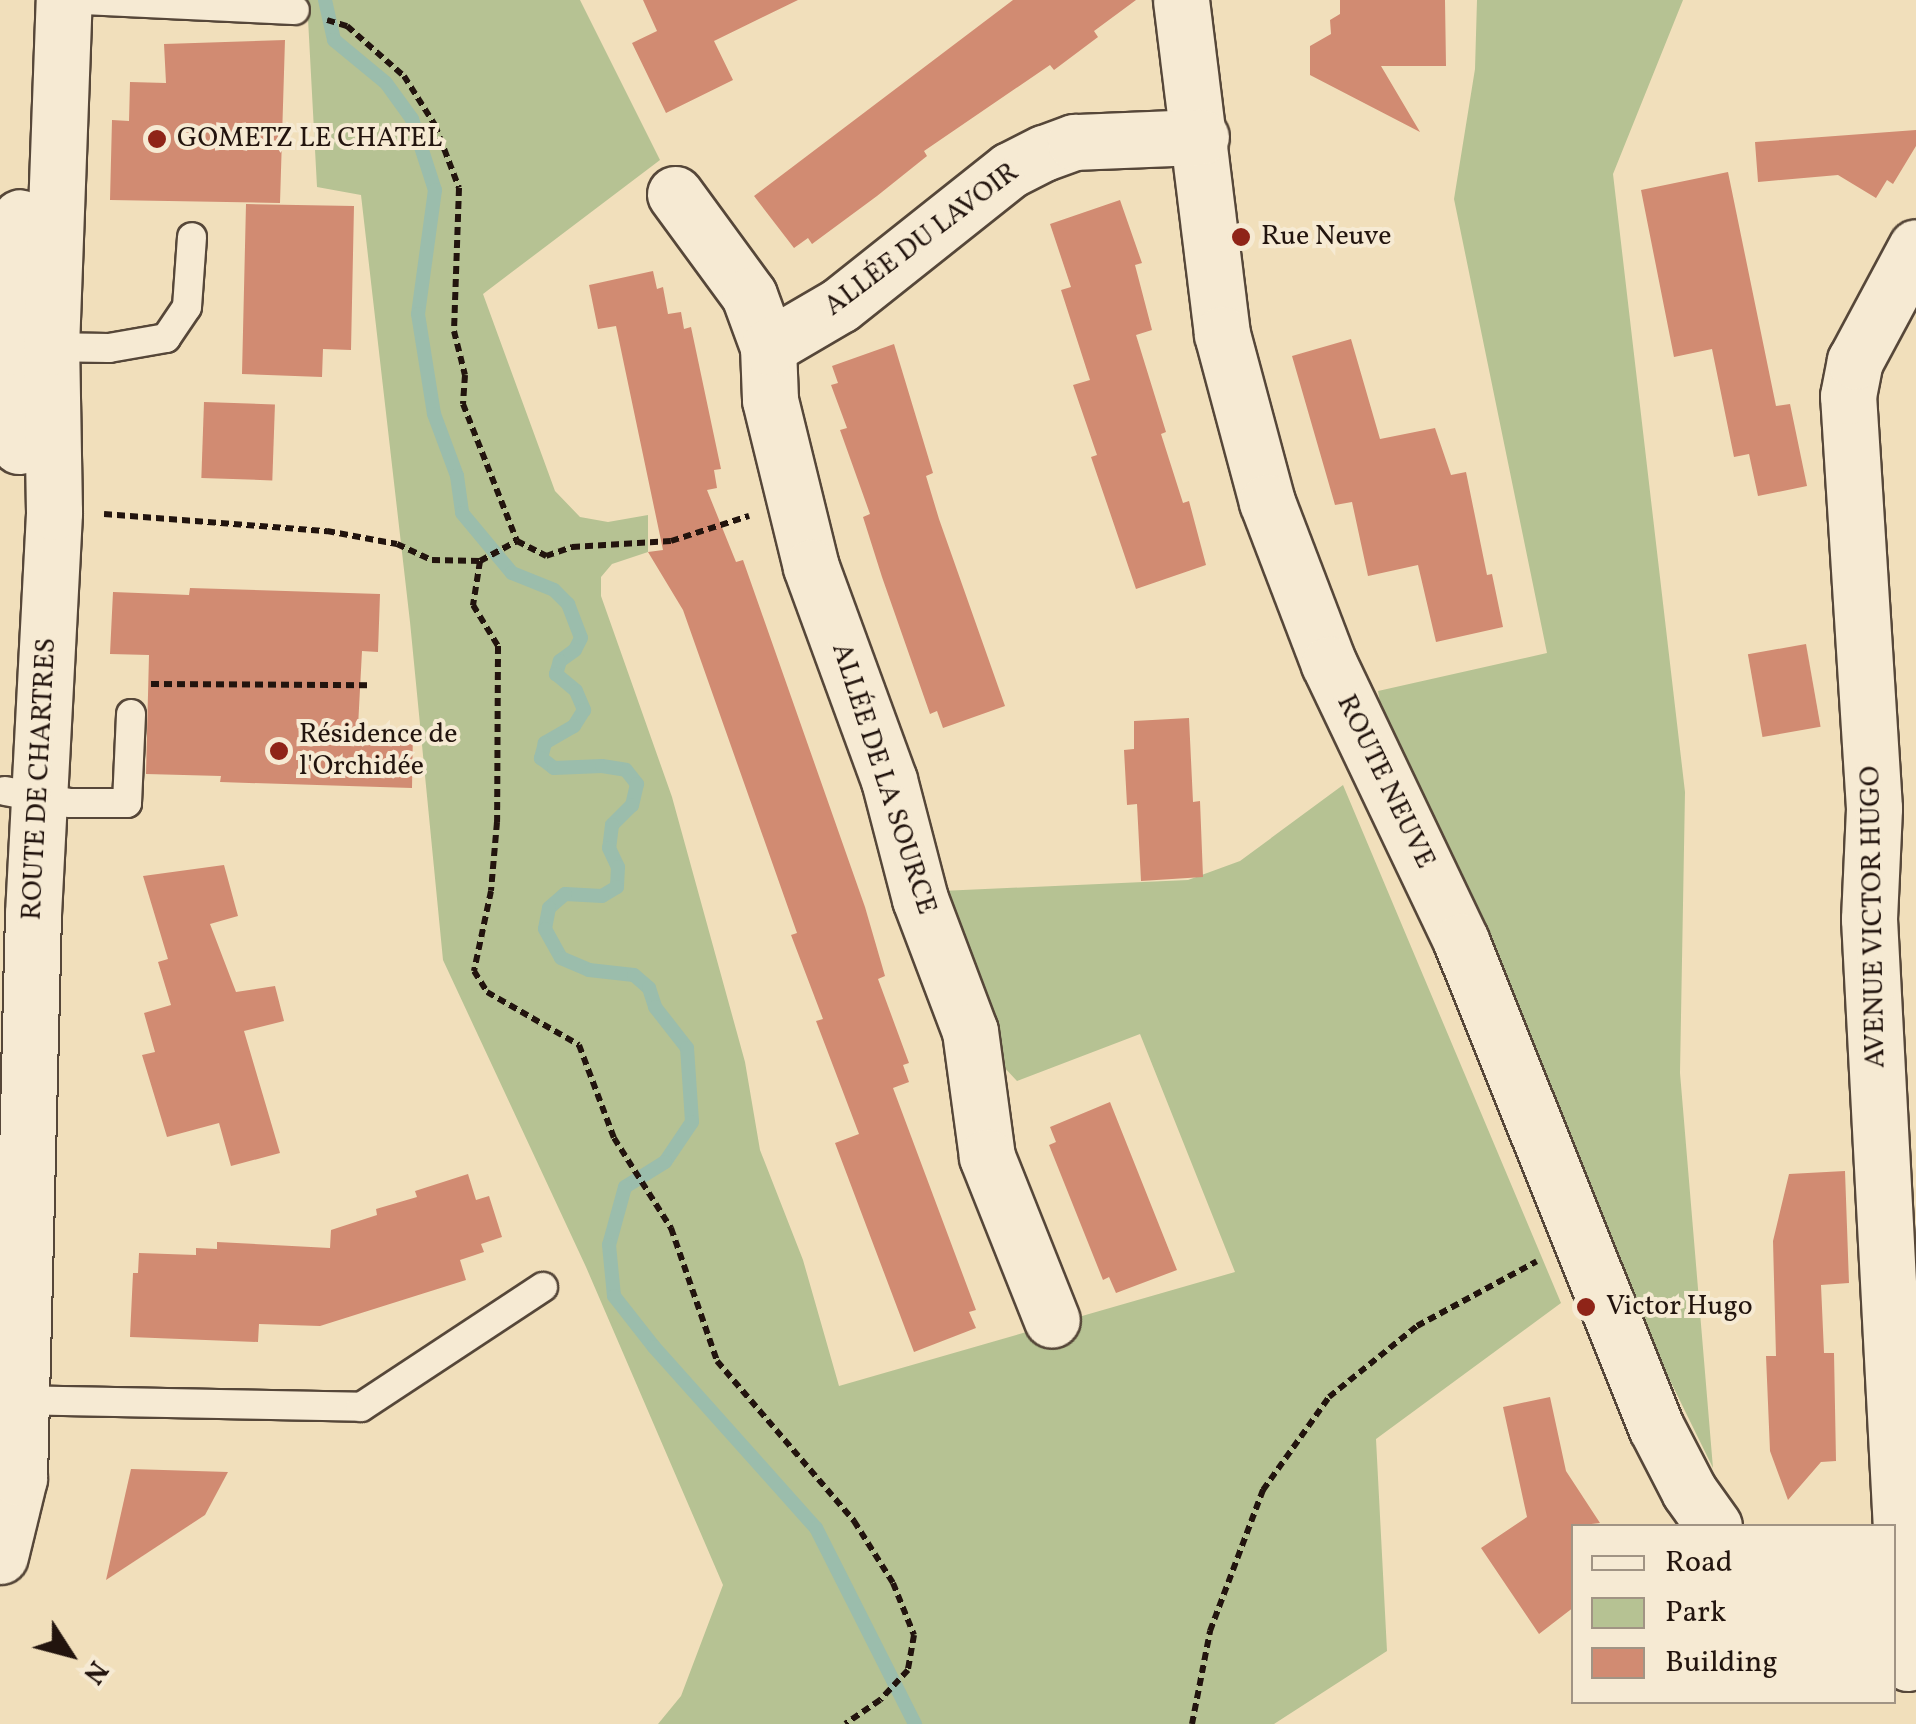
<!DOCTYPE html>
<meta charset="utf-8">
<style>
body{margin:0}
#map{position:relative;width:1916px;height:1724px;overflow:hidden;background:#f1dfbb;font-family:Vollkorn,serif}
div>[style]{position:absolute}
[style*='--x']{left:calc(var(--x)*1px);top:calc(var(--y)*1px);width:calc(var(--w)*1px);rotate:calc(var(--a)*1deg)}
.green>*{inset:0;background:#b6c293}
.stream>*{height:14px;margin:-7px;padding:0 7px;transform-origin:7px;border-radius:7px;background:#9bbdac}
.building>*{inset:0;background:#d18b72;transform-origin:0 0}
.path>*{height:6px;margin-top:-3px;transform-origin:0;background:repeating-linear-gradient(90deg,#22140e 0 8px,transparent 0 13px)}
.roads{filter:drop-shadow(2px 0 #564739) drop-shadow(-2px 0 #564739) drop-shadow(0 2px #564739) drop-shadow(0 -2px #564739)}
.service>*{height:28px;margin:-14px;padding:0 14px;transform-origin:14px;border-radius:14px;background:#f6ead3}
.minor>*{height:55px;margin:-27.5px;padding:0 27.5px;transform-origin:27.5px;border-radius:27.5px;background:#f6ead3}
.secondary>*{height:55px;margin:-27.5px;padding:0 27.5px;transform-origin:27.5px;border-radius:27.5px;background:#f6ead3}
.dots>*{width:28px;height:28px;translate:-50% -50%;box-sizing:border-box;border:5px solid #f6ead3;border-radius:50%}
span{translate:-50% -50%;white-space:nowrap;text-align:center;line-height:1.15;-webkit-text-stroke:8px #f6ead3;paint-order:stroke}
.poi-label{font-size:28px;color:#22140e}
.left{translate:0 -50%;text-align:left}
.street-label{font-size:28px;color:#22140e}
.legend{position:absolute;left:1571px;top:1524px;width:325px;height:180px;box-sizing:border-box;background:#f6ead3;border:2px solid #a19484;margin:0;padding:12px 18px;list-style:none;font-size:30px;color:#22140e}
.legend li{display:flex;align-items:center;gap:20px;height:50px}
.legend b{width:50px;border:2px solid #a19484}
.north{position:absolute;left:20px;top:1604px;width:100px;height:100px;-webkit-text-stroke:8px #f6ead3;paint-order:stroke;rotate:126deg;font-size:28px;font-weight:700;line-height:40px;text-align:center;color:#22140e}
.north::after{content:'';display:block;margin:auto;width:35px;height:45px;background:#22140e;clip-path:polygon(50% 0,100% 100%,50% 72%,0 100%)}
</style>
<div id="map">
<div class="green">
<i style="clip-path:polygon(307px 0,580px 0,660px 160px,483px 294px,555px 491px,580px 517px,608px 522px,648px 515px,648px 552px,612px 564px,601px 577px,601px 596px,672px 797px,745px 1062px,760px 1150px,803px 1260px,839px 1386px,1235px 1272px,1140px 1034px,1017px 1081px,970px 1031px,941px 891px,1188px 880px,1240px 861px,1343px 785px,1561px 1303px,1376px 1439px,1387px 1651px,1274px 1724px,658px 1724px,681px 1696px,723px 1585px,586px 1267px,443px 960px,410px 622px,361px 195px,317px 187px)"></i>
<i style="clip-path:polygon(1477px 0,1683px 0,1613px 174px,1685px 792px,1680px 1073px,1713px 1468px,1576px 1189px,1391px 764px,1378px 691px,1547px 653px,1454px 199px,1475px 69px)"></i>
</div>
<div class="stream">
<i style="--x:325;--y:0;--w:41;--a:77.3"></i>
<i style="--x:334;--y:40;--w:67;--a:39.6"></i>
<i style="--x:386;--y:83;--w:44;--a:54.2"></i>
<i style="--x:412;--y:119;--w:75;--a:72.1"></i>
<i style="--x:435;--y:190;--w:125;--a:97.8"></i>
<i style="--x:418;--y:314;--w:101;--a:80.9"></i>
<i style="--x:434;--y:414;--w:66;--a:69.6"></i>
<i style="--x:457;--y:476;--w:37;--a:82"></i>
<i style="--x:462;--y:513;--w:78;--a:50.2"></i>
<i style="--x:512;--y:573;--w:45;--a:22"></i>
<i style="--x:554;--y:590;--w:20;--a:45"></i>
<i style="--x:568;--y:604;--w:36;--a:69"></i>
<i style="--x:581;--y:638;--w:13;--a:117"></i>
<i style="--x:575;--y:650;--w:19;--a:144"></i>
<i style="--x:560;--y:661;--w:14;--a:107"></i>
<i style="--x:556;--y:674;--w:26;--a:40"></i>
<i style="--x:576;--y:691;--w:21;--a:67"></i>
<i style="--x:584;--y:710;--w:19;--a:122"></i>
<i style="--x:574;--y:726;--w:34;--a:150"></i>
<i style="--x:545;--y:743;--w:16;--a:105"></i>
<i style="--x:541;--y:758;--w:16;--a:38"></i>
<i style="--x:554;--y:768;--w:48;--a:-2.4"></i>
<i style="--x:602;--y:766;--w:24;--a:9"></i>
<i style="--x:626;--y:770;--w:18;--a:52"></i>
<i style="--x:637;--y:784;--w:22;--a:103"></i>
<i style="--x:632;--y:805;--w:28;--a:135"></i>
<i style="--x:612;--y:825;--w:23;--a:97"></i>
<i style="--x:609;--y:848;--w:21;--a:65"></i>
<i style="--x:618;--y:867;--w:20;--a:93"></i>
<i style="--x:617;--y:887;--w:17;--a:149"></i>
<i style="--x:602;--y:896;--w:37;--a:-177"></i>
<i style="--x:565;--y:894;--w:21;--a:139"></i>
<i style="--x:549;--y:908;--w:21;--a:101"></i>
<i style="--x:545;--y:929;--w:33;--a:61"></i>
<i style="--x:561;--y:958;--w:30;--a:23"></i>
<i style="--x:589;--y:970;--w:45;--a:6.3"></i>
<i style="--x:634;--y:975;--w:20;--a:41"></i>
<i style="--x:649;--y:988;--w:20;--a:72"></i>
<i style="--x:655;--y:1007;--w:52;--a:52"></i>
<i style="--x:687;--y:1048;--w:74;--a:86.1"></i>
<i style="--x:692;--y:1122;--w:48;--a:124"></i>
<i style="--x:665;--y:1162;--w:47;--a:148"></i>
<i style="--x:625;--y:1187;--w:60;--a:105.4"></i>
<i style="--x:609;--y:1245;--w:51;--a:84.4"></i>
<i style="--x:614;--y:1296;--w:65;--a:51.9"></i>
<i style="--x:654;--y:1347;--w:243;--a:48.2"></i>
<i style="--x:816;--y:1528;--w:220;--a:63.2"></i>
</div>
<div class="building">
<i style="clip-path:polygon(643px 0,798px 0,714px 41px,733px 80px,666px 113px,632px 43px,657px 31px)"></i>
<i style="clip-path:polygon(1013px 0,1136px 0,1094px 31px,1098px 37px,1054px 70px,1050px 65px,924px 151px,927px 156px,877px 196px,812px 244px,808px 238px,794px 248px,754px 196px)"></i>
<i style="clip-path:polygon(1340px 0,1445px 0,1446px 66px,1381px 66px,1420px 132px,1310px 75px,1310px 46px,1331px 34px,1330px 20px,1340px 14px)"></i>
<i style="clip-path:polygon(285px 40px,280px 203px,110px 200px,112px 120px,129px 121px,130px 82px,166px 83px,164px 44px)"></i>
<i style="clip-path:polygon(1916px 130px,1916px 146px,1893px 184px,1887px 180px,1876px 198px,1838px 175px,1758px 182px,1755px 142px)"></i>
<i style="clip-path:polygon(1728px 172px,1776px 406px,1790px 404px,1807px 486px,1758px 496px,1749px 454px,1734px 457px,1712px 349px,1674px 357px,1641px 190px)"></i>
<i style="clip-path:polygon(1120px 200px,1142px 263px,1135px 265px,1152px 330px,1136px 335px,1166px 432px,1161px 434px,1183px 503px,1189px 501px,1206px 565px,1136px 589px,1091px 457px,1097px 455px,1073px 385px,1090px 380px,1061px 290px,1071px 287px,1050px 224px)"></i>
<i style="clip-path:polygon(246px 204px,354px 206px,351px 350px,323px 349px,322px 377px,242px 374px)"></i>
<i style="clip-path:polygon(653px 271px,657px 289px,663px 287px,668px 314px,681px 312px,684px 329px,691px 327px,721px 469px,714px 470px,717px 488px,707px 490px,736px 562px,743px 560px,865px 907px,885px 976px,878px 979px,909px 1063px,903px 1065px,909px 1082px,893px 1088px,976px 1310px,969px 1312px,976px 1328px,914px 1352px,835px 1143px,859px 1134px,816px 1021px,823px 1019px,791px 935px,797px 933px,683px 610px,648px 552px,663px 550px,616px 326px,598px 329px,589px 285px)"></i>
<i style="clip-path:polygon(1351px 339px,1380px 439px,1435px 428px,1451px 475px,1466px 472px,1487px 575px,1492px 574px,1503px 627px,1436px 642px,1418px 565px,1368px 576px,1352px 502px,1335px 505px,1292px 356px)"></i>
<i style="clip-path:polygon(894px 344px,933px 473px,926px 476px,939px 519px,1005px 706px,943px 728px,937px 711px,930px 714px,882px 577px,863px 517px,870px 514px,840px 430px,847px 428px,831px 385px,838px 383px,832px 366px)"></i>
<i style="left:204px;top:402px;width:71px;height:76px;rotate:2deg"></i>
<i style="clip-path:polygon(190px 588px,380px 594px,378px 652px,362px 651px,358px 727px,413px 729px,412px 788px,220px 782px,221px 776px,146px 774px,149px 655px,110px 654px,113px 592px,189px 595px)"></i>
<i style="left:1806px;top:644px;width:84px;height:59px;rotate:80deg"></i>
<i style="clip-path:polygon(1189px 718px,1193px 802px,1200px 801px,1203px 877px,1141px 881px,1137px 804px,1127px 805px,1124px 750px,1134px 749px,1134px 721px)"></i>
<i style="clip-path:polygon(224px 865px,238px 916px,210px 924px,236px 992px,275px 986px,284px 1021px,244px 1031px,280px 1153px,231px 1166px,219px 1123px,167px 1137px,142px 1055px,155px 1052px,144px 1013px,171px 1005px,158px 962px,168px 959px,143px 876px)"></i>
<i style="clip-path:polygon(1110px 1102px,1177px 1270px,1116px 1293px,1109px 1277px,1103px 1280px,1049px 1145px,1056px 1142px,1050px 1127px)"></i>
<i style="clip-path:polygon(1845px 1171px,1849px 1283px,1821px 1285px,1824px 1353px,1834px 1353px,1836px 1461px,1821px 1462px,1788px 1500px,1770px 1451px,1766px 1356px,1776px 1356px,1773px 1241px,1789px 1174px)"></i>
<i style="clip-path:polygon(468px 1174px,476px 1200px,489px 1196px,502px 1237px,481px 1244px,484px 1252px,460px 1260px,466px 1280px,320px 1326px,259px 1324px,258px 1342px,130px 1337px,133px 1273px,138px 1273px,139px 1253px,196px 1255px,196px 1248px,217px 1249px,217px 1242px,330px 1248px,331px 1230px,377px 1215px,376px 1209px,417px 1197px,415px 1191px)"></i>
<i style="clip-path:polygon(1550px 1397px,1566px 1471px,1600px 1523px,1574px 1526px,1574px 1607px,1539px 1634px,1481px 1548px,1527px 1517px,1503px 1407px)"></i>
<i style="clip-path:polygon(131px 1469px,228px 1472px,205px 1515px,106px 1580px)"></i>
</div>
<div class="path">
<i style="--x:327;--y:20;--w:21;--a:17"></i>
<i style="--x:347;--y:26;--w:76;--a:41.3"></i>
<i style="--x:404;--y:76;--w:58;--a:57.7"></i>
<i style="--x:435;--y:125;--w:67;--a:69.1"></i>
<i style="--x:459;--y:188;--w:143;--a:92"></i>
<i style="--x:454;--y:331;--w:45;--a:76"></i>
<i style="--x:465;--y:375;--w:29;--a:94"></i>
<i style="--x:463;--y:404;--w:147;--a:68.5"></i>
<i style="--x:517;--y:541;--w:33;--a:27"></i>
<i style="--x:546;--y:556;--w:28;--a:-19"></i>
<i style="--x:572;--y:547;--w:99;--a:-3.5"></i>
<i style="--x:671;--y:541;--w:82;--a:-17.8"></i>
<i style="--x:104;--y:514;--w:224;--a:4.4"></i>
<i style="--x:327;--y:531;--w:71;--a:10.5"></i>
<i style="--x:397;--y:544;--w:38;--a:25"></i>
<i style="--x:432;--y:560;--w:48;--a:1.2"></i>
<i style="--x:480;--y:561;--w:42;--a:-28.4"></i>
<i style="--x:480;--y:561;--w:45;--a:99"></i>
<i style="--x:473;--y:605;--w:48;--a:58.6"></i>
<i style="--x:498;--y:646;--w:176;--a:90.3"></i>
<i style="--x:497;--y:822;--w:69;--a:95"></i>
<i style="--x:491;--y:891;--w:82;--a:102"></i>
<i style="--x:474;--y:971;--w:25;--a:58"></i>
<i style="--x:487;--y:992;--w:106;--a:29.9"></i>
<i style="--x:579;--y:1045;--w:99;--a:69.4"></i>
<i style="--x:614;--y:1138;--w:107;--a:57.7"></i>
<i style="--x:671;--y:1228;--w:141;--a:70.9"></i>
<i style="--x:717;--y:1361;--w:211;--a:49.4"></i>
<i style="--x:854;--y:1521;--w:73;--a:57.8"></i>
<i style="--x:893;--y:1583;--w:56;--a:68"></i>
<i style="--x:914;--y:1635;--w:36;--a:100"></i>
<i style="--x:908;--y:1670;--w:41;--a:133"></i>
<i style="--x:880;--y:1700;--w:42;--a:145.6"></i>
<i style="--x:151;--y:684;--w:219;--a:0.3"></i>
<i style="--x:1192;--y:1724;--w:95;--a:-79"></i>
<i style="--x:1210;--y:1631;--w:151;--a:-69.4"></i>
<i style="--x:1263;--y:1490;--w:114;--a:-54.6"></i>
<i style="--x:1329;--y:1397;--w:113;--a:-38.9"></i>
<i style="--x:1417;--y:1326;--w:136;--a:-28.4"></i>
</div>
<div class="roads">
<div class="service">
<i style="--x:82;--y:0;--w:213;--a:2.7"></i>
<i style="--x:41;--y:347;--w:68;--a:0.8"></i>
<i style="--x:109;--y:348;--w:58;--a:-10"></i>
<i style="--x:166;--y:338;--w:37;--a:-56"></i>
<i style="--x:187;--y:307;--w:70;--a:-85.9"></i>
<i style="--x:5;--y:791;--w:66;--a:10.5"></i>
<i style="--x:70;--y:803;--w:57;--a:0"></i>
<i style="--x:127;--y:803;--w:89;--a:-87.4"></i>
<i style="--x:11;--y:1400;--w:350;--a:1.1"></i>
<i style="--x:361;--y:1407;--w:218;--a:-33.4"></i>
</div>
<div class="minor">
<i style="--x:1181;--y:0;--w:337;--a:83"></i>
<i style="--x:1222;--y:334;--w:174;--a:75"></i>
<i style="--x:1267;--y:502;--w:173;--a:69.1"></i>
<i style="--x:1329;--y:664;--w:307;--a:64.5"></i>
<i style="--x:1461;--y:941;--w:524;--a:68.14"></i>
<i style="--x:1656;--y:1427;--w:72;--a:62.7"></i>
<i style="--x:1689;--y:1491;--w:43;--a:54.5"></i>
<i style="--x:675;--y:194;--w:125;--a:53.8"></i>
<i style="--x:749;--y:295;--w:55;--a:69.9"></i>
<i style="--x:768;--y:347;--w:53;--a:87.8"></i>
<i style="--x:770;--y:400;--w:172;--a:76.2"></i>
<i style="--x:811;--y:567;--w:227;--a:69.9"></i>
<i style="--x:889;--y:780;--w:123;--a:75.4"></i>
<i style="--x:920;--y:899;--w:141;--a:69.3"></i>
<i style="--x:970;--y:1031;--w:127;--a:82.3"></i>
<i style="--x:987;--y:1157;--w:175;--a:68.3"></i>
<i style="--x:768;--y:347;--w:83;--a:-30.3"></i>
<i style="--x:840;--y:305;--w:217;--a:-38.5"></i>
<i style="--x:1010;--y:170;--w:38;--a:-27"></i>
<i style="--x:1044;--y:153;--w:33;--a:-20"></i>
<i style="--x:1075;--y:142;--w:126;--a:-2.3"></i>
<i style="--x:1908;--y:1663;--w:745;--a:-93"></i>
<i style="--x:1869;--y:919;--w:111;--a:-87.4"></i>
<i style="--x:1874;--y:808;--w:413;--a:-93.6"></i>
<i style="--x:1848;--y:396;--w:36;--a:-79"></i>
<i style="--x:1855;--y:361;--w:129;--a:-61.8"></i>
</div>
<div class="secondary">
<i style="--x:19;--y:446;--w:99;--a:-94.6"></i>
<i style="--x:11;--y:347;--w:130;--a:-86"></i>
<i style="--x:0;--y:1556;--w:80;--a:-76.3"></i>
<i style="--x:19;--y:1478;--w:564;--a:-88.58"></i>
<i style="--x:33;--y:914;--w:403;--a:-87"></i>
<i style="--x:54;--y:512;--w:165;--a:-91"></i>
<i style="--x:51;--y:347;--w:347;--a:-87.9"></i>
</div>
</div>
<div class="dots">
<i style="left:157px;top:139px;background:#8f2418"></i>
<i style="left:1241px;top:237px;background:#8f2418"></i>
<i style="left:279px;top:751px;background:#8f2418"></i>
<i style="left:1586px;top:1307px;background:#8f2418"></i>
</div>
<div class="poi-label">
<span class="left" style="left:177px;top:139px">GOMETZ LE CHATEL</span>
<span class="left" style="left:1261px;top:237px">Rue Neuve</span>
<span class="left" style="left:299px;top:751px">Résidence de<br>l'Orchidée</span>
<span class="left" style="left:1606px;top:1307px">Victor Hugo</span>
</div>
<div class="street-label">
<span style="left:922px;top:240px;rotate:-37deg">ALLÉE DU LAVOIR</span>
<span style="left:40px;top:779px;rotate:-87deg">ROUTE DE CHARTRES</span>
<span style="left:883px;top:779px;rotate:72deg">ALLÉE DE LA SOURCE</span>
<span style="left:1385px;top:782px;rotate:64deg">ROUTE NEUVE</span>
<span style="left:1874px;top:917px;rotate:-91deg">AVENUE VICTOR HUGO</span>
</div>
<ul class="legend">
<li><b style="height:12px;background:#f6ead3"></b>Road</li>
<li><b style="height:28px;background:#b6c293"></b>Park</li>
<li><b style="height:28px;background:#d18b72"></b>Building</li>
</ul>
<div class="north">N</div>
</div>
